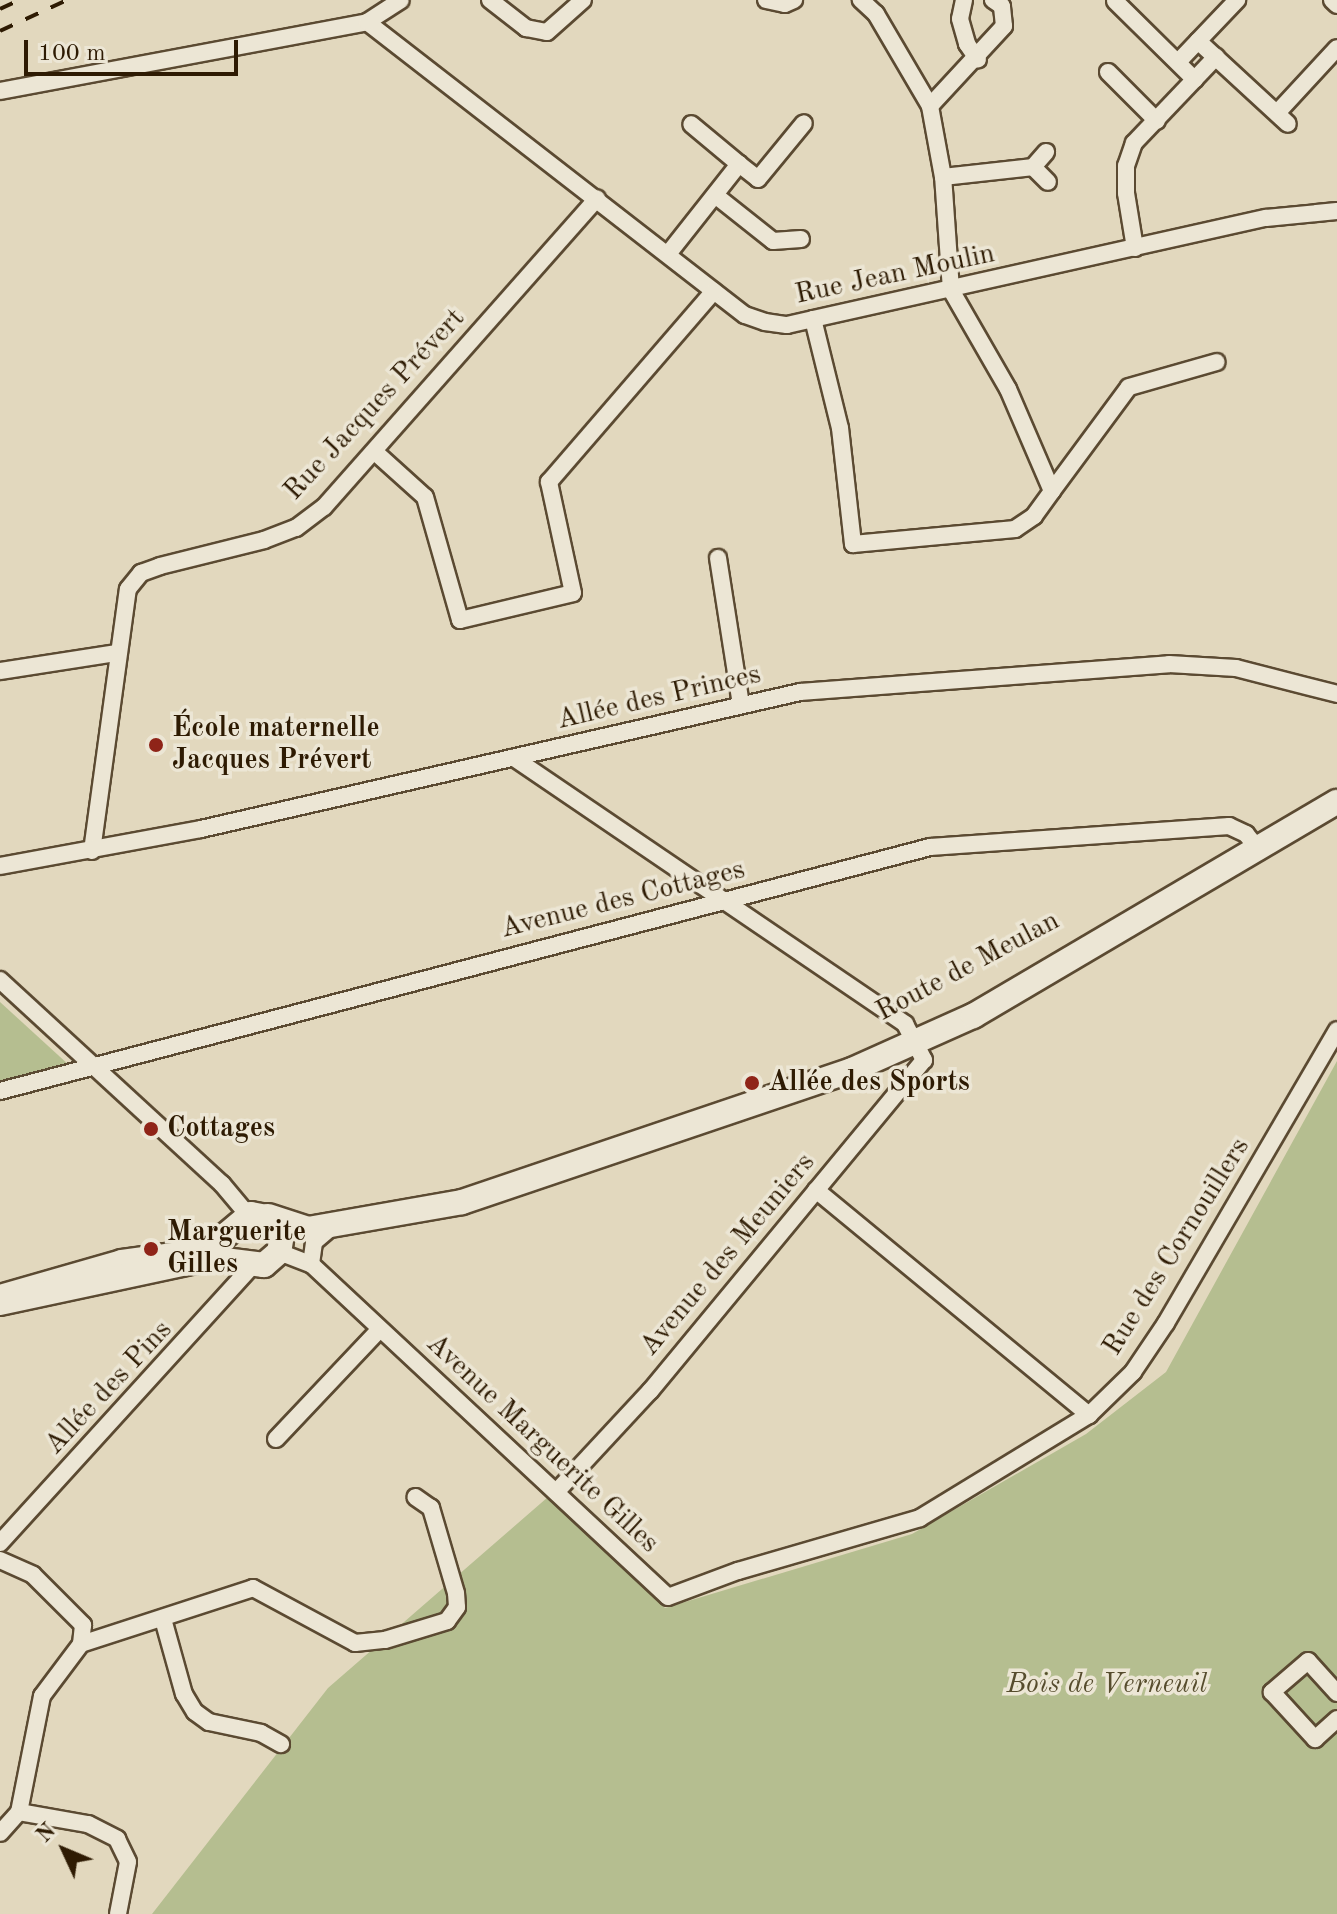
<!DOCTYPE html>
<meta charset="utf-8">
<style>
body{margin:0}
#map{position:relative;width:1337px;height:1914px;overflow:hidden;background:#e2d8be;font-family:"Old Standard TT",serif}
div>[style]{position:absolute}
[style*='--x']{left:calc(var(--x)*1px);top:calc(var(--y)*1px);width:calc(var(--w)*1px);rotate:calc(var(--a)*1deg)}
.green>*{inset:0;background:#b5be90}
.roads{filter:drop-shadow(2px 0 #5b4a32) drop-shadow(-2px 0 #5b4a32) drop-shadow(0 2px #5b4a32) drop-shadow(0 -2px #5b4a32)}
.minor>*{height:16px;margin:-8px;padding:0 8px;transform-origin:8px;border-radius:8px;background:#ece6d5}
.secondary>*{height:24px;margin:-12px;padding:0 12px;transform-origin:12px;border-radius:12px;background:#ece6d5}
.rail>*{height:4px;margin-top:-2px;transform-origin:0;background:repeating-linear-gradient(90deg,#2e1b03 0 14px,transparent 0 28px)}
.dots>*{width:22px;height:22px;translate:-50% -50%;box-sizing:border-box;border:4px solid #ece6d5;border-radius:50%}
span{translate:-50% -50%;white-space:nowrap;text-align:center;line-height:1.15;-webkit-text-stroke:7px #ece6d5;paint-order:stroke}
.street-label{font-size:28px;color:#2e1b03}
.poi-label{font-size:28px;color:#2e1b03;font-weight:700}
.left{translate:0 -50%;text-align:left}
.park-label{font-size:28px;color:#564c2d;font-style:italic}
.north{position:absolute;left:24px;top:1810px;width:80px;height:80px;-webkit-text-stroke:6px #ece6d5;paint-order:stroke;rotate:314deg;font-size:22px;font-weight:700;line-height:32px;text-align:center;color:#2e1b03}
.north::after{content:'';display:block;margin:auto;width:28px;height:36px;background:#2e1b03;clip-path:polygon(50% 0,100% 100%,50% 72%,0 100%)}
.scale{position:absolute;left:24px;top:40px;width:214px;height:36px;box-sizing:border-box;border:4px solid #2e1b03;border-top:0;padding-left:10px;font-size:24px;line-height:28px;white-space:nowrap;color:#2e1b03;-webkit-text-stroke:6px #ece6d5;paint-order:stroke}
</style>
<div id="map">
<div class="green">
<i style="clip-path:polygon(0 1002px,70px 1066px,0 1087px)"></i>
<i style="clip-path:polygon(1337px 1061px,1337px 1914px,152px 1914px,328px 1688px,548px 1497px,665px 1608px,912px 1534px,1086px 1434px,1166px 1372px)"></i>
</div>
<div class="roads">
<div class="minor">
<i style="--x:490;--y:0;--w:46;--a:37.9"></i>
<i style="--x:526;--y:28;--w:21;--a:11"></i>
<i style="--x:547;--y:32;--w:48;--a:-41.6"></i>
<i style="--x:766;--y:0;--w:19;--a:12"></i>
<i style="--x:785;--y:4;--w:10;--a:-24"></i>
<i style="--x:964;--y:0;--w:19;--a:102"></i>
<i style="--x:960;--y:19;--w:26;--a:74"></i>
<i style="--x:967;--y:44;--w:19;--a:55"></i>
<i style="--x:1332;--y:0;--w:7;--a:45"></i>
<i style="--x:1115;--y:1;--w:112;--a:44.6"></i>
<i style="--x:367;--y:22;--w:478;--a:37.8"></i>
<i style="--x:745;--y:315;--w:21;--a:19"></i>
<i style="--x:765;--y:322;--w:22;--a:8"></i>
<i style="--x:787;--y:325;--w:27;--a:-13"></i>
<i style="--x:813;--y:319;--w:464;--a:-12.6"></i>
<i style="--x:1266;--y:218;--w:71;--a:-5.6"></i>
<i style="--x:1198;--y:41;--w:122;--a:42.7"></i>
<i style="--x:1178;--y:62;--w:86;--a:-46.4"></i>
<i style="--x:1108;--y:72;--w:69;--a:45"></i>
<i style="--x:0;--y:91;--w:373;--a:-10.6"></i>
<i style="--x:367;--y:22;--w:40;--a:-32.9"></i>
<i style="--x:930;--y:106;--w:109;--a:-47.2"></i>
<i style="--x:1004;--y:26;--w:20;--a:-96"></i>
<i style="--x:1002;--y:6;--w:11;--a:-146"></i>
<i style="--x:1277;--y:113;--w:88;--a:-47.3"></i>
<i style="--x:739;--y:164;--w:24;--a:38"></i>
<i style="--x:758;--y:179;--w:72;--a:-50.6"></i>
<i style="--x:1033;--y:167;--w:21;--a:45"></i>
<i style="--x:943;--y:177;--w:91;--a:-6.3"></i>
<i style="--x:1033;--y:167;--w:20;--a:-49"></i>
<i style="--x:715;--y:195;--w:74;--a:38.4"></i>
<i style="--x:773;--y:241;--w:28;--a:-4"></i>
<i style="--x:1135;--y:248;--w:56;--a:-99.3"></i>
<i style="--x:1126;--y:193;--w:27;--a:-90"></i>
<i style="--x:1126;--y:166;--w:24;--a:-71"></i>
<i style="--x:1134;--y:143;--w:119;--a:-46.4"></i>
<i style="--x:668;--y:254;--w:115;--a:-51.7"></i>
<i style="--x:739;--y:164;--w:62;--a:-140.2"></i>
<i style="--x:813;--y:319;--w:112;--a:76.1"></i>
<i style="--x:840;--y:428;--w:117;--a:83.6"></i>
<i style="--x:853;--y:544;--w:163;--a:-5.3"></i>
<i style="--x:1015;--y:529;--w:23;--a:-34"></i>
<i style="--x:1034;--y:516;--w:31;--a:-54"></i>
<i style="--x:1052;--y:491;--w:111;--a:-113.3"></i>
<i style="--x:1008;--y:389;--w:114;--a:-119.9"></i>
<i style="--x:951;--y:290;--w:113;--a:-94"></i>
<i style="--x:943;--y:177;--w:72;--a:-100.4"></i>
<i style="--x:930;--y:106;--w:107;--a:-120.4"></i>
<i style="--x:876;--y:14;--w:21;--a:-137"></i>
<i style="--x:375;--y:452;--w:67;--a:42"></i>
<i style="--x:425;--y:497;--w:128;--a:74.1"></i>
<i style="--x:460;--y:620;--w:116;--a:-13.4"></i>
<i style="--x:573;--y:593;--w:114;--a:-102.2"></i>
<i style="--x:549;--y:482;--w:252;--a:-49.2"></i>
<i style="--x:1052;--y:491;--w:129;--a:-53.5"></i>
<i style="--x:1129;--y:387;--w:91;--a:-15.9"></i>
<i style="--x:718;--y:558;--w:149;--a:81.1"></i>
<i style="--x:0;--y:671;--w:117;--a:-8.8"></i>
<i style="--x:514;--y:758;--w:473;--a:34.2"></i>
<i style="--x:905;--y:1024;--w:41;--a:62.2"></i>
<i style="--x:924;--y:1060;--w:430;--a:129.6"></i>
<i style="--x:650;--y:1391;--w:138;--a:132.9"></i>
<i style="--x:92;--y:851;--w:264;--a:-82.2"></i>
<i style="--x:128;--y:589;--w:21;--a:-51"></i>
<i style="--x:141;--y:573;--w:20;--a:-20"></i>
<i style="--x:160;--y:566;--w:107;--a:-14"></i>
<i style="--x:264;--y:540;--w:34;--a:-21"></i>
<i style="--x:296;--y:528;--w:35;--a:-37"></i>
<i style="--x:324;--y:507;--w:412;--a:-48.5"></i>
<i style="--x:0;--y:866;--w:204;--a:-10.4"></i>
<i style="--x:201;--y:829;--w:614;--a:-12.88"></i>
<i style="--x:800;--y:692;--w:370;--a:-4.3"></i>
<i style="--x:1169;--y:664;--w:67;--a:3.4"></i>
<i style="--x:1236;--y:668;--w:104;--a:14.4"></i>
<i style="--x:0;--y:980;--w:301;--a:42.6"></i>
<i style="--x:222;--y:1184;--w:40;--a:50"></i>
<i style="--x:0;--y:1091;--w:961;--a:-14.7"></i>
<i style="--x:930;--y:847;--w:300;--a:-4"></i>
<i style="--x:1229;--y:826;--w:19;--a:25"></i>
<i style="--x:1246;--y:834;--w:22;--a:51"></i>
<i style="--x:816;--y:1190;--w:354;--a:39.5"></i>
<i style="--x:279;--y:1252;--w:34;--a:21"></i>
<i style="--x:311;--y:1264;--w:488;--a:43"></i>
<i style="--x:668;--y:1597;--w:75;--a:-20.4"></i>
<i style="--x:738;--y:1571;--w:190;--a:-16.2"></i>
<i style="--x:920;--y:1518;--w:198;--a:-31.4"></i>
<i style="--x:1089;--y:1415;--w:62;--a:-44.3"></i>
<i style="--x:1133;--y:1372;--w:59;--a:-56"></i>
<i style="--x:1166;--y:1323;--w:339;--a:-59.7"></i>
<i style="--x:311;--y:1264;--w:22;--a:-82"></i>
<i style="--x:314;--y:1242;--w:23;--a:-40"></i>
<i style="--x:276;--y:1439;--w:151;--a:-46.6"></i>
<i style="--x:0;--y:1543;--w:376;--a:-47.7"></i>
<i style="--x:0;--y:1560;--w:36;--a:24"></i>
<i style="--x:33;--y:1575;--w:71;--a:45"></i>
<i style="--x:83;--y:1625;--w:19;--a:96"></i>
<i style="--x:81;--y:1644;--w:65;--a:126.9"></i>
<i style="--x:42;--y:1696;--w:118;--a:101.2"></i>
<i style="--x:19;--y:1812;--w:28;--a:132"></i>
<i style="--x:163;--y:1619;--w:78;--a:74.4"></i>
<i style="--x:184;--y:1694;--w:21;--a:59"></i>
<i style="--x:195;--y:1712;--w:17;--a:36"></i>
<i style="--x:209;--y:1722;--w:53;--a:11.9"></i>
<i style="--x:261;--y:1733;--w:23;--a:29"></i>
<i style="--x:81;--y:1644;--w:181;--a:-18"></i>
<i style="--x:253;--y:1588;--w:116;--a:28.3"></i>
<i style="--x:355;--y:1643;--w:30;--a:-6"></i>
<i style="--x:385;--y:1640;--w:65;--a:-17"></i>
<i style="--x:447;--y:1621;--w:17;--a:-54"></i>
<i style="--x:457;--y:1607;--w:14;--a:-94"></i>
<i style="--x:456;--y:1593;--w:89;--a:-106.4"></i>
<i style="--x:431;--y:1508;--w:19;--a:-145"></i>
<i style="--x:1337;--y:1693;--w:43;--a:-132.2"></i>
<i style="--x:1308;--y:1661;--w:48;--a:139.3"></i>
<i style="--x:1272;--y:1692;--w:64;--a:47.5"></i>
<i style="--x:1315;--y:1739;--w:30;--a:-42"></i>
<i style="--x:19;--y:1812;--w:70;--a:9.9"></i>
<i style="--x:88;--y:1824;--w:33;--a:27"></i>
<i style="--x:117;--y:1839;--w:25;--a:64"></i>
<i style="--x:128;--y:1862;--w:53;--a:100.9"></i>
</div>
<div class="secondary">
<i style="--x:268;--y:1216;--w:42;--a:18"></i>
<i style="--x:308;--y:1229;--w:156;--a:-9.9"></i>
<i style="--x:462;--y:1202;--w:412;--a:-18.7"></i>
<i style="--x:852;--y:1070;--w:133;--a:-24.1"></i>
<i style="--x:973;--y:1016;--w:422;--a:-30.5"></i>
<i style="--x:0;--y:1297;--w:127;--a:-16"></i>
<i style="--x:122;--y:1262;--w:87;--a:-7.9"></i>
<i style="--x:208;--y:1250;--w:56;--a:-39.9"></i>
<i style="--x:251;--y:1214;--w:20;--a:11"></i>
<i style="--x:271;--y:1218;--w:19;--a:55"></i>
<i style="--x:282;--y:1234;--w:18;--a:99"></i>
<i style="--x:279;--y:1252;--w:20;--a:139"></i>
<i style="--x:264;--y:1265;--w:54;--a:-172.6"></i>
<i style="--x:210;--y:1258;--w:215;--a:167.9"></i>
</div>
</div>
<div class="rail">
<i style="--x:0;--y:9;--w:21;--a:-25"></i>
<i style="--x:0;--y:31;--w:74;--a:-24.8"></i>
</div>
<div class="dots">
<i style="left:156px;top:745px;background:#8f2418"></i>
<i style="left:752px;top:1083px;background:#8f2418"></i>
<i style="left:151px;top:1129px;background:#8f2418"></i>
<i style="left:151px;top:1249px;background:#8f2418"></i>
</div>
<div class="street-label">
<span style="left:895px;top:275px;rotate:-12deg">Rue Jean Moulin</span>
<span style="left:375px;top:405px;rotate:-47deg">Rue Jacques Prévert</span>
<span style="left:659px;top:698px;rotate:-13deg">Allée des Princes</span>
<span style="left:623px;top:900px;rotate:-14deg">Avenue des Cottages</span>
<span style="left:968px;top:967px;rotate:-28deg">Route de Meulan</span>
<span style="left:1177px;top:1247px;rotate:-58deg">Rue des Cornouillers</span>
<span style="left:728px;top:1255px;rotate:-50deg">Avenue des Meuniers</span>
<span style="left:109px;top:1388px;rotate:-47deg">Allée des Pins</span>
<span style="left:542px;top:1444px;rotate:43deg">Avenue Marguerite Gilles</span>
</div>
<div class="poi-label">
<span class="left" style="left:172px;top:745px">École maternelle<br>Jacques Prévert</span>
<span class="left" style="left:768px;top:1083px">Allée des Sports</span>
<span class="left" style="left:167px;top:1129px">Cottages</span>
<span class="left" style="left:167px;top:1249px">Marguerite<br>Gilles</span>
</div>
<div class="park-label">
<span style="left:1107px;top:1685px">Bois de Verneuil</span>
</div>
<div class="north">N</div>
<div class="scale">100 m</div>
</div>
